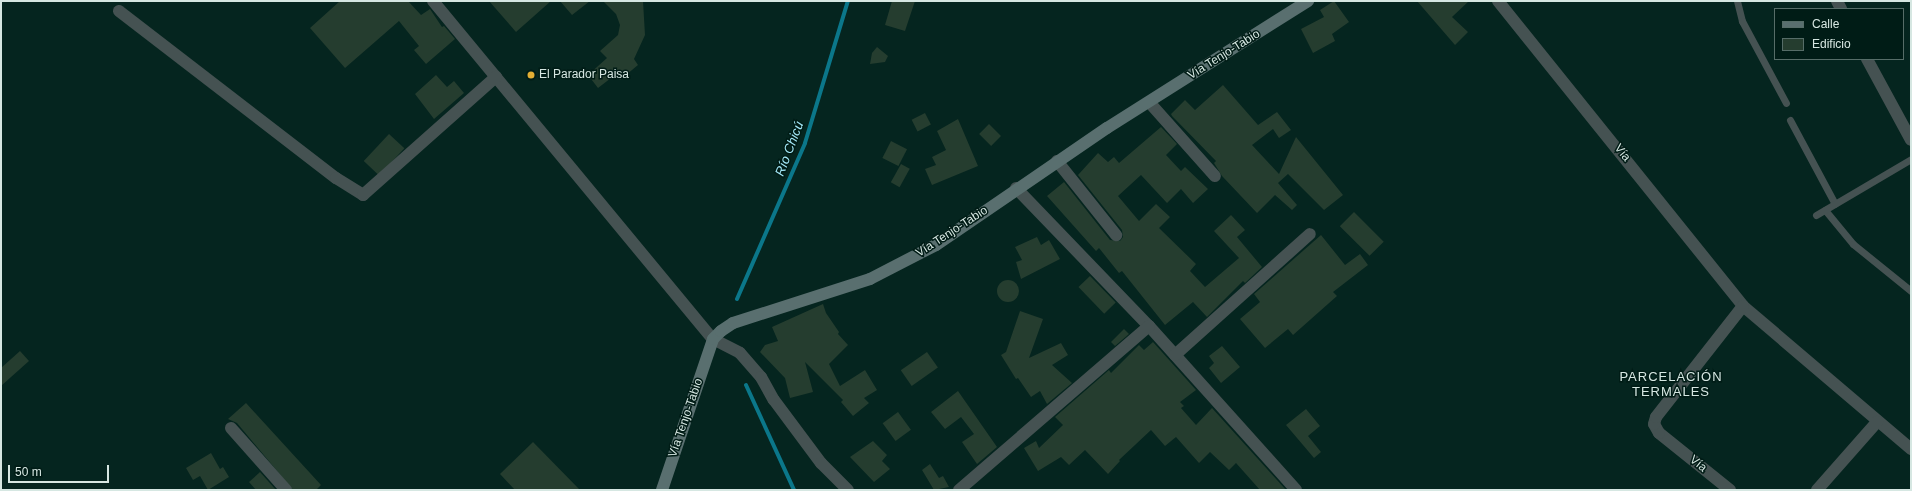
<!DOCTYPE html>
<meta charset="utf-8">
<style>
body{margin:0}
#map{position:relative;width:1912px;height:491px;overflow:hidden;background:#05251f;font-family:Arial,sans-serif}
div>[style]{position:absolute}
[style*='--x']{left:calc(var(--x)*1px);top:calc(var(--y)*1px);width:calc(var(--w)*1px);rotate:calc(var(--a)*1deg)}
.stream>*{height:4px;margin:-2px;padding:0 2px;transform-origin:2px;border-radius:2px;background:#0b778a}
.building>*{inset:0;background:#253d2f;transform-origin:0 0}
.round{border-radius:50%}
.lane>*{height:7px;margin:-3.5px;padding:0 3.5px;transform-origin:3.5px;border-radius:3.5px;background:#455252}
.street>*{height:12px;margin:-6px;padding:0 6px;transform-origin:6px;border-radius:6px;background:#455252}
.secondary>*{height:12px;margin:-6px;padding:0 6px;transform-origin:6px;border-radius:6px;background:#596f6f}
.dots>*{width:11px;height:11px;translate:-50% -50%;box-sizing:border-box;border:2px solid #001c16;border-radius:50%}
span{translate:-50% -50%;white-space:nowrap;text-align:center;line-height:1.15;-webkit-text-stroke:3px #001c16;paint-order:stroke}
.street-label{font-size:12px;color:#d6e7e2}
.poi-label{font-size:12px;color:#d6e7e2}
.left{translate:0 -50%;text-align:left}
.water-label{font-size:13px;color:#a5eafa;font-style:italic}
.neighbourhood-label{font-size:13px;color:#d6e7e2;letter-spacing:1px}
.frame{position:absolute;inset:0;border:2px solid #d6e7e2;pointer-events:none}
.legend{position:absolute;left:1774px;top:8px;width:130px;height:52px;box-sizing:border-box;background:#001c16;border:1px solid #566d68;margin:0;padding:5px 7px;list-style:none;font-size:12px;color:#d6e7e2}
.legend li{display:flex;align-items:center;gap:8px;height:20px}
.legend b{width:20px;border:1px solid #566d68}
.scale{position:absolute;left:8px;top:465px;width:101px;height:18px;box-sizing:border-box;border:2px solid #d6e7e2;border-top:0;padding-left:5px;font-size:12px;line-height:14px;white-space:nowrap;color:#d6e7e2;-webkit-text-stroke:3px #001c16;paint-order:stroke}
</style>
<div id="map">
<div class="stream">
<i style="--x:737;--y:299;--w:170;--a:-66.4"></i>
<i style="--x:805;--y:143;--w:148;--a:-73.2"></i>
<i style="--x:746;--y:385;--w:115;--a:65.4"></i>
</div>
<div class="building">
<i style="clip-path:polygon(340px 1px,408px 1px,421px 15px,430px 9px,442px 27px,444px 26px,455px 39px,426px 64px,414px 50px,419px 46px,399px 21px,345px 68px,310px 28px)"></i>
<i style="clip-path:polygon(489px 1px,551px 1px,516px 32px)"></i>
<i style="clip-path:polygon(560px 1px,590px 1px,572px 15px)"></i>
<i style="clip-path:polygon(603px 1px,643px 1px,645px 35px,634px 59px,638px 65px,620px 80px,615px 75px,598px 88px,588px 75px,607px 58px,600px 51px,618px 35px,620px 25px,616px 14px)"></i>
<i style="clip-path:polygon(892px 1px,915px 1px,905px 31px,885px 25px)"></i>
<i style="clip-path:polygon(1334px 1px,1349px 22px,1332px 34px,1335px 41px,1313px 53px,1301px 29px,1324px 17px,1320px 10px)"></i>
<i style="clip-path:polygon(1417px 1px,1469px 1px,1452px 17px,1468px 32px,1455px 45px)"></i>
<i style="clip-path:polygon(877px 47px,888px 56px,885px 62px,870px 64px,872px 53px)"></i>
<i style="clip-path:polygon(436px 75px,447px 87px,454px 81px,464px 93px,434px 119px,415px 94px)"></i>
<i style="clip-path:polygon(1223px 85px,1258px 125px,1277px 112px,1291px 130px,1279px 138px,1273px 129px,1252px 145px,1279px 174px,1296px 137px,1343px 195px,1324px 210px,1288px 174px,1278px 183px,1297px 205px,1292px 210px,1275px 195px,1257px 213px,1222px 176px,1214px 163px,1216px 161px,1172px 116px,1171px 114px,1185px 100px,1195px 110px)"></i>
<i style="left:925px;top:113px;width:13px;height:15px;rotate:63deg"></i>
<i style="clip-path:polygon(958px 119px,978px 166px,932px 185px,925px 169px,936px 165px,932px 157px,946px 150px,937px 131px)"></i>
<i style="left:989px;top:124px;width:17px;height:14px;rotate:45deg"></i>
<i style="clip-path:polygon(1161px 127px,1177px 144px,1166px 155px,1181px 171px,1185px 167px,1208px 189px,1193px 203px,1181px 189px,1167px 203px,1141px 175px,1118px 196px,1139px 221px,1156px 204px,1170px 217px,1159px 228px,1196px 264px,1190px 271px,1205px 287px,1239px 258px,1214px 231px,1231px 215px,1245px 230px,1237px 237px,1262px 267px,1245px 283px,1243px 281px,1207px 317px,1193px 302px,1165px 325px,1122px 271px,1119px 273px,1099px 248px,1096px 251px,1047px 196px,1064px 182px,1110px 240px,1120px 241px,1123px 237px,1122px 230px,1078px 175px,1098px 153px,1108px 162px,1114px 157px,1119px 163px)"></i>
<i style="left:389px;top:134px;width:21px;height:37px;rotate:43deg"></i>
<i style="left:891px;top:141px;width:18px;height:19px;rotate:27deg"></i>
<i style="left:901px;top:164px;width:10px;height:21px;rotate:29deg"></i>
<i style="left:1354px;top:212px;width:42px;height:20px;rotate:45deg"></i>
<i style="clip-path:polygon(1321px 235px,1345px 265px,1360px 254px,1368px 265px,1333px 292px,1337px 296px,1293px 335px,1288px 329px,1265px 348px,1240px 319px,1260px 302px,1254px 294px)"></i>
<i style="clip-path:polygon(1037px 237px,1041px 245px,1049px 240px,1060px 259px,1021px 279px,1016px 262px,1022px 260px,1015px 247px)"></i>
<i style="left:1090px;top:276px;width:37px;height:16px;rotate:46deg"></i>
<i class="round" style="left:997px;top:280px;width:22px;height:22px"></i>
<i style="clip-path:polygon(823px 304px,826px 313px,839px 332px,838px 334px,848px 345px,829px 364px,840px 386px,865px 370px,877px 390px,864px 398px,869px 403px,853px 416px,841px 402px,843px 400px,805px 362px,813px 392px,790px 398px,785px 378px,760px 352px,765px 345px,778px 341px,772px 327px)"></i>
<i style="clip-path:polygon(1020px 311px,1043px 319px,1029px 358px,1061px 343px,1068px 355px,1052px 365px,1072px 383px,1047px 404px,1040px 391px,1031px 397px,1018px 378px,1016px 379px,1001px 355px,1006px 352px)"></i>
<i style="clip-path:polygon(1124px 329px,1129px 334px,1115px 346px,1111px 342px)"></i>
<i style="clip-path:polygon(1153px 342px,1196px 390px,1180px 402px,1184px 406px,1181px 408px,1196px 425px,1212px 408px,1286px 490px,1260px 490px,1236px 463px,1229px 470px,1210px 452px,1199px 463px,1176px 437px,1165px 446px,1151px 430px,1119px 460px,1120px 461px,1108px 474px,1085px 450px,1069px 465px,1061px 457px,1038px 471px,1024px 448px,1036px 441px,1039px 448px,1063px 425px,1055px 417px,1109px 370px,1111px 373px,1139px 345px,1144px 350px)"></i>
<i style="clip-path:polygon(1222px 346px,1240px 367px,1221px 383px,1209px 368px,1214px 363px,1209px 356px)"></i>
<i style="clip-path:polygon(20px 351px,29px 361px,1px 386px,1px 368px)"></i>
<i style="left:927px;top:352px;width:19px;height:32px;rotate:55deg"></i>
<i style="clip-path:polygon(958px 391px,997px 447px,977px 464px,962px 442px,974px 434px,961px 417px,945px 429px,931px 412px)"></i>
<i style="clip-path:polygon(246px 403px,321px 485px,316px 490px,293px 490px,237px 423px,228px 419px)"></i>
<i style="clip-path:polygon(1306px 409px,1320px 426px,1308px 436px,1321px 452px,1314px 458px,1286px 425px)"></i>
<i style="left:898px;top:412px;width:22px;height:19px;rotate:54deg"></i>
<i style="clip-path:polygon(873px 441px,887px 455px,882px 461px,890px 469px,874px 482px,850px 457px)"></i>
<i style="clip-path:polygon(533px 442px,580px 490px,515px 490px,500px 474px)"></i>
<i style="clip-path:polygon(211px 453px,220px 469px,223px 467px,229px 477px,208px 490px,200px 476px,193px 480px,186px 468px)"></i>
<i style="clip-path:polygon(930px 464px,939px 478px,943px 476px,949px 487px,934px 490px,922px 470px)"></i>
<i style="clip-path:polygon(260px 472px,276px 490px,256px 490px,249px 482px)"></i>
</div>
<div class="lane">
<i style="--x:1737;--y:1;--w:21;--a:76"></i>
<i style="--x:1742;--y:21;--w:93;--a:61.8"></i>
<i style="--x:1790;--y:120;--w:95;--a:61.8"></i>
<i style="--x:1825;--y:210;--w:44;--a:50.5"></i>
<i style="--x:1853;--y:244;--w:75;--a:39"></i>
<i style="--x:1816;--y:215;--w:110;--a:-30.5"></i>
</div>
<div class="street">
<i style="--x:433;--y:1;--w:439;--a:50.4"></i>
<i style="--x:713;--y:339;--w:30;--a:27"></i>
<i style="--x:740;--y:353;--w:32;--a:49"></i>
<i style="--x:761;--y:377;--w:26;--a:61"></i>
<i style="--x:774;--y:400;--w:79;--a:53.3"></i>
<i style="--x:821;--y:463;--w:38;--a:45"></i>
<i style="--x:1498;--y:1;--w:391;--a:51.2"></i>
<i style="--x:1743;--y:306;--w:221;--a:40.4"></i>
<i style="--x:1837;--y:1;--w:9;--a:63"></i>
<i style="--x:119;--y:11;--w:274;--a:37.6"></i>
<i style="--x:336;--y:178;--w:32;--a:32"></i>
<i style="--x:363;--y:195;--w:178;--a:-41.6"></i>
<i style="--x:1867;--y:59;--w:92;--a:61.5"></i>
<i style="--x:1149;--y:102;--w:99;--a:48.3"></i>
<i style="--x:1057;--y:161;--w:95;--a:51.4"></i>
<i style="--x:1016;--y:188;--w:192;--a:46.1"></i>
<i style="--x:1149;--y:326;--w:220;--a:48.1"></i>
<i style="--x:1175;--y:355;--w:181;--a:-41.9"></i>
<i style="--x:231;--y:428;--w:83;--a:48.4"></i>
<i style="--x:959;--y:490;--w:251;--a:-40.8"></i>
<i style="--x:1730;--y:490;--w:91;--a:-141.2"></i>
<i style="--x:1659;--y:433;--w:10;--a:-119"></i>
<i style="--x:1654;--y:424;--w:7;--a:-74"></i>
<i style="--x:1656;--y:417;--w:141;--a:-51.9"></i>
<i style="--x:1817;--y:490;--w:91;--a:-48.6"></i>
</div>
<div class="secondary">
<i style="--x:662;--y:490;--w:159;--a:-71.3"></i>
<i style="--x:713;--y:339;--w:11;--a:-45"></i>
<i style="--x:721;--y:331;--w:14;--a:-34"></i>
<i style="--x:733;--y:323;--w:144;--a:-17.8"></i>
<i style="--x:870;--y:279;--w:74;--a:-27.3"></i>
<i style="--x:936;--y:245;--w:207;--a:-34.4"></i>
<i style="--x:1107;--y:128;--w:238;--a:-32.3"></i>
</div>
<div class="dots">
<i style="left:531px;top:75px;background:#e3ae34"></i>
</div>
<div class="street-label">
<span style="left:1224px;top:55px;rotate:-32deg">Vía Tenjo-Tabio</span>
<span style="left:1622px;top:153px;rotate:51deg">Vía</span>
<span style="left:952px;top:232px;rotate:-33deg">Vía Tenjo-Tabio</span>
<span style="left:686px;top:418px;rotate:-71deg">Vía Tenjo-Tabio</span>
<span style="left:1698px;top:464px;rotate:39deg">Vía</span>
</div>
<div class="poi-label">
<span class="left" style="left:539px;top:75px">El Parador Paisa</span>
</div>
<div class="water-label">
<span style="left:790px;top:149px;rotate:-69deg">Río Chicú</span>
</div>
<div class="neighbourhood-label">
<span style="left:1671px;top:385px">PARCELACIÓN<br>TERMALES</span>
</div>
<div class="frame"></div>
<ul class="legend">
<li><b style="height:5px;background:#596f6f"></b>Calle</li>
<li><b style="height:11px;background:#253d2f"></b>Edificio</li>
</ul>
<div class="scale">50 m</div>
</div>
